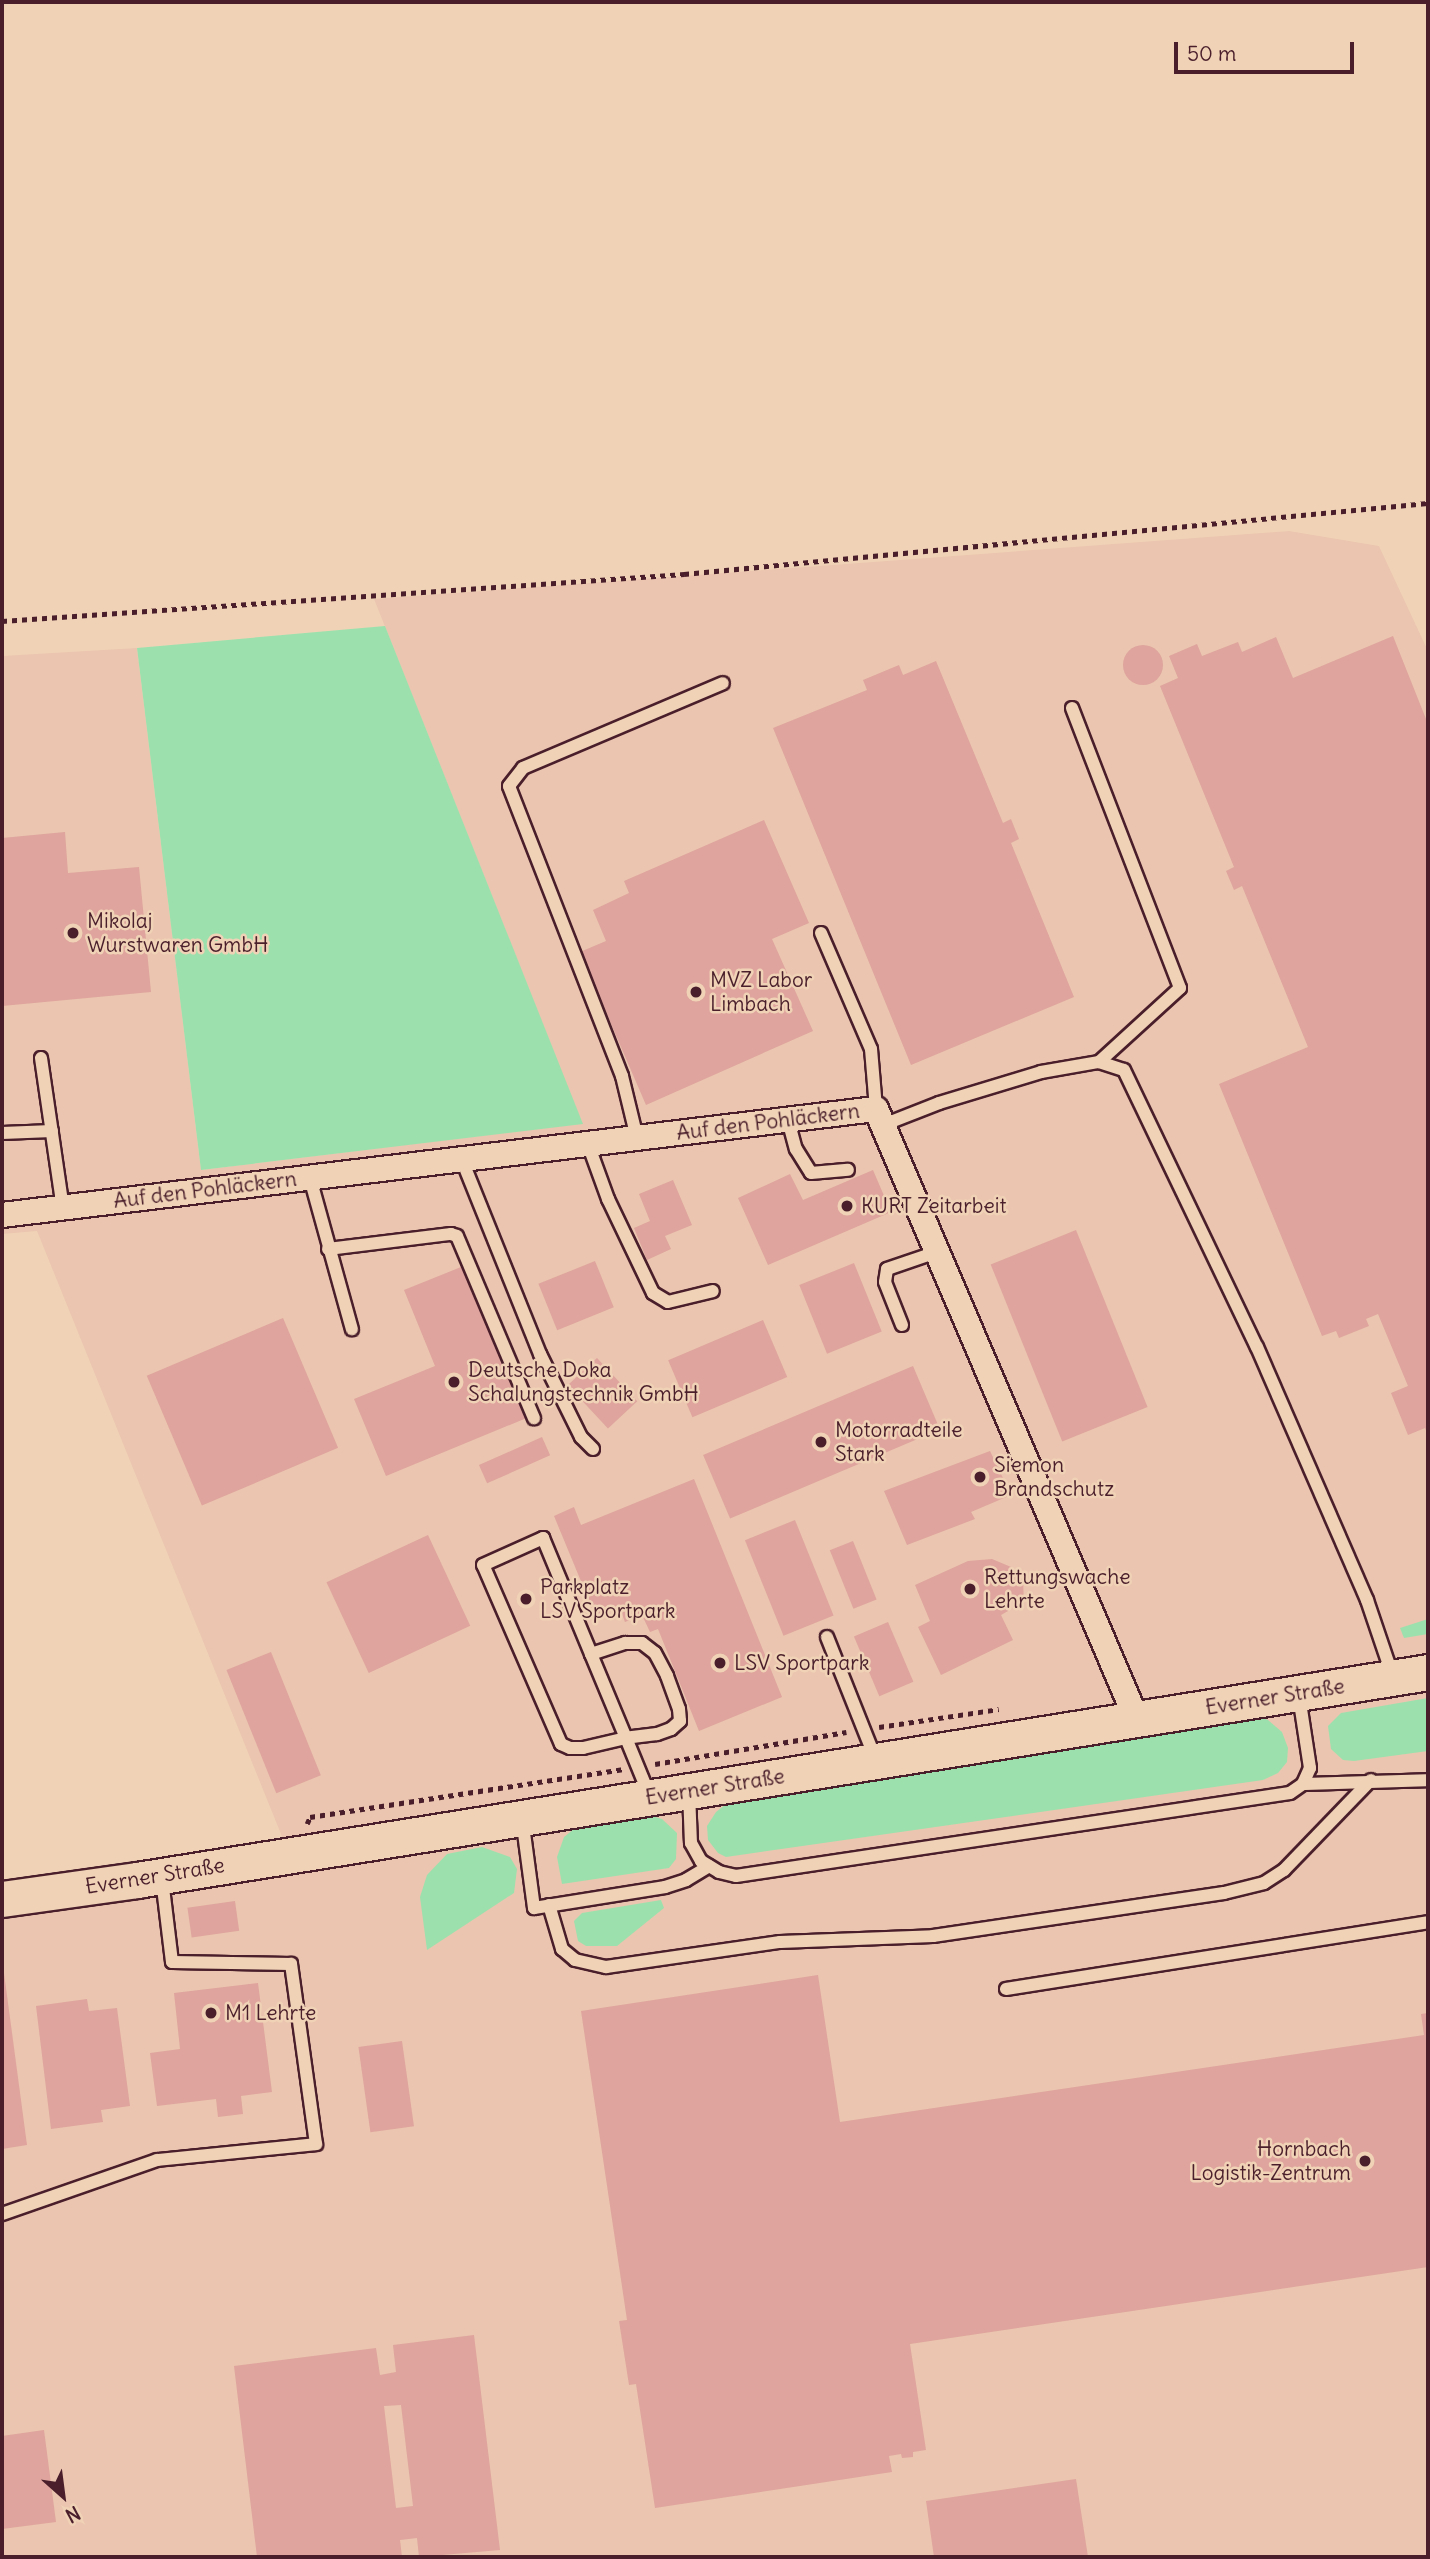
<!DOCTYPE html>
<meta charset="utf-8">
<style>
body{margin:0}
#map{position:relative;width:1430px;height:2559px;overflow:hidden;background:#f0d3b7;font-family:Delius,sans-serif}
div>[style]{position:absolute}
[style*='--x']{left:calc(var(--x)*1px);top:calc(var(--y)*1px);width:calc(var(--w)*1px);rotate:calc(var(--a)*1deg)}
.built>*{inset:0;background:#ebc5af}
.green>*{inset:0;background:#9ce1ad}
.building>*{inset:0;background:#dea49d;transform-origin:0 0}
.round{border-radius:50%}
.path>*{height:4.5px;margin-top:-2.25px;transform-origin:0;background:repeating-linear-gradient(90deg,#4a1f2b 0 5px,transparent 0 10px)}
.roads{filter:drop-shadow(2px 0 #4a1f2b) drop-shadow(-2px 0 #4a1f2b) drop-shadow(0 2px #4a1f2b) drop-shadow(0 -2px #4a1f2b)}
.lane>*{height:12px;margin:-6px;padding:0 6px;transform-origin:6px;border-radius:6px;background:#f0d3b7}
.street>*{height:24px;margin:-12px;padding:0 12px;transform-origin:12px;border-radius:12px;background:#f0d3b7}
.secondary>*{height:35px;margin:-17.5px;padding:0 17.5px;transform-origin:17.5px;border-radius:17.5px;background:#f0d3b7}
.dots>*{width:19px;height:19px;translate:-50% -50%;box-sizing:border-box;border:4px solid #f0d3b7;border-radius:50%}
span{translate:-50% -50%;white-space:nowrap;text-align:center;line-height:1.15;-webkit-text-stroke:5px #f0d3b7;paint-order:stroke}
.poi-label{font-size:21px;color:#4a1f2b}
.left{translate:0 -50%;text-align:left}
.right{translate:-100% -50%;text-align:right}
.street-label{font-size:21px;color:#4a1f2b}
.frame{position:absolute;inset:0;border:4px solid #4a1f2b;pointer-events:none}
.north{position:absolute;left:28px;top:2461px;width:70px;height:70px;-webkit-text-stroke:5px #f0d3b7;paint-order:stroke;rotate:152deg;font-size:19px;font-weight:700;line-height:28px;text-align:center;color:#4a1f2b}
.north::after{content:'';display:block;margin:auto;width:24px;height:32px;background:#4a1f2b;clip-path:polygon(50% 0,100% 100%,50% 72%,0 100%)}
.scale{position:absolute;left:1174px;top:42px;width:180px;height:32px;box-sizing:border-box;border:4px solid #4a1f2b;border-top:0;padding-left:9px;font-size:21px;line-height:24px;white-space:nowrap;color:#4a1f2b;-webkit-text-stroke:5px #f0d3b7;paint-order:stroke}
</style>
<div id="map">
<div class="built">
<i style="clip-path:polygon(1289px 531px,1379px 546px,1428px 651px,1428px 2557px,2px 2557px,2px 1883px,283px 1839px,37px 1231px,2px 1234px,2px 656px,137px 648px,201px 1170px,582px 1123px,374px 599px)"></i>
</div>
<div class="green">
<i style="clip-path:polygon(385px 626px,583px 1124px,201px 1170px,137px 648px)"></i>
<i style="clip-path:polygon(1428px 1619px,1428px 1634px,1404px 1638px,1400px 1628px)"></i>
<i style="clip-path:polygon(1428px 1698px,1428px 1751px,1354px 1761px,1343px 1760px,1331px 1749px,1328px 1726px,1341px 1713px)"></i>
<i style="clip-path:polygon(1252px 1714px,1268px 1720px,1282px 1732px,1288px 1748px,1287px 1762px,1278px 1773px,1263px 1780px,726px 1857px,718px 1853px,708px 1840px,707px 1826px,716px 1812px,730px 1801px)"></i>
<i style="clip-path:polygon(645px 1814px,662px 1819px,677px 1833px,676px 1859px,669px 1868px,562px 1884px,557px 1857px,564px 1837px,579px 1825px)"></i>
<i style="clip-path:polygon(482px 1847px,510px 1857px,517px 1869px,514px 1893px,427px 1950px,420px 1897px,427px 1875px,447px 1854px)"></i>
<i style="clip-path:polygon(661px 1900px,664px 1908px,617px 1946px,586px 1946px,578px 1941px,574px 1921px,582px 1913px)"></i>
</div>
<div class="building">
<i style="clip-path:polygon(1393px 636px,1428px 724px,1428px 1435px,1425px 1428px,1408px 1435px,1391px 1393px,1408px 1386px,1378px 1314px,1366px 1319px,1369px 1326px,1339px 1338px,1336px 1331px,1322px 1336px,1219px 1084px,1308px 1047px,1242px 886px,1234px 890px,1226px 871px,1234px 867px,1160px 686px,1178px 678px,1169px 656px,1197px 644px,1202px 656px,1238px 642px,1242px 652px,1276px 637px,1293px 678px)"></i>
<i class="round" style="left:1123px;top:645px;width:40px;height:40px"></i>
<i style="clip-path:polygon(936px 661px,1003px 823px,1011px 819px,1019px 839px,1011px 843px,1074px 997px,911px 1065px,773px 728px,867px 690px,863px 680px,899px 665px,903px 675px)"></i>
<i style="clip-path:polygon(764px 820px,809px 923px,772px 939px,813px 1031px,646px 1105px,580px 952px,606px 941px,593px 910px,629px 893px,624px 881px)"></i>
<i style="clip-path:polygon(65px 832px,68px 873px,139px 867px,151px 992px,2px 1006px,2px 838px)"></i>
<i style="clip-path:polygon(873px 1170px,891px 1212px,768px 1265px,738px 1198px,790px 1174px,803px 1200px)"></i>
<i style="clip-path:polygon(673px 1180px,692px 1225px,665px 1236px,671px 1249px,647px 1260px,634px 1228px,650px 1221px,639px 1194px)"></i>
<i style="left:1076px;top:1230px;width:191px;height:92px;rotate:68deg"></i>
<i style="left:595px;top:1261px;width:50px;height:61px;rotate:68deg"></i>
<i style="left:854px;top:1263px;width:74px;height:59px;rotate:68deg"></i>
<i style="clip-path:polygon(466px 1265px,529px 1417px,386px 1476px,354px 1399px,435px 1366px,404px 1290px)"></i>
<i style="left:283px;top:1318px;width:141px;height:148px;rotate:67deg"></i>
<i style="left:763px;top:1320px;width:62px;height:103px;rotate:67deg"></i>
<i style="left:597px;top:1358px;width:59px;height:40px;rotate:47deg"></i>
<i style="left:913px;top:1366px;width:69px;height:228px;rotate:67deg"></i>
<i style="left:542px;top:1437px;width:20px;height:69px;rotate:66deg"></i>
<i style="clip-path:polygon(990px 1451px,1011px 1495px,971px 1512px,975px 1519px,907px 1545px,884px 1491px)"></i>
<i style="clip-path:polygon(694px 1479px,782px 1697px,699px 1731px,658px 1629px,650px 1632px,642px 1615px,625px 1622px,619px 1606px,595px 1615px,554px 1516px,574px 1507px,581px 1525px)"></i>
<i style="left:795px;top:1520px;width:103px;height:54px;rotate:68deg"></i>
<i style="left:428px;top:1535px;width:100px;height:112px;rotate:65deg"></i>
<i style="left:853px;top:1541px;width:63px;height:25px;rotate:68deg"></i>
<i style="clip-path:polygon(992px 1559px,1011px 1567px,1023px 1580px,1024px 1604px,1011px 1602px,1008px 1611px,1001px 1615px,1013px 1640px,941px 1675px,918px 1627px,930px 1621px,915px 1585px,968px 1561px)"></i>
<i style="left:888px;top:1622px;width:65px;height:37px;rotate:67deg"></i>
<i style="left:271px;top:1652px;width:133px;height:48px;rotate:68deg"></i>
<i style="left:235px;top:1901px;width:30px;height:48px;rotate:82deg"></i>
<i style="clip-path:polygon(2px 1958px,27px 2145px,2px 2149px)"></i>
<i style="clip-path:polygon(818px 1975px,840px 2122px,1424px 2035px,1421px 2014px,1428px 2013px,1428px 2267px,910px 2344px,926px 2450px,913px 2452px,913px 2457px,902px 2458px,901px 2454px,889px 2456px,892px 2472px,655px 2508px,636px 2384px,629px 2385px,619px 2321px,627px 2320px,581px 2011px)"></i>
<i style="clip-path:polygon(258px 1983px,272px 2092px,241px 2096px,243px 2114px,218px 2117px,216px 2099px,157px 2106px,150px 2053px,180px 2049px,174px 1993px)"></i>
<i style="clip-path:polygon(87px 1999px,89px 2011px,117px 2008px,130px 2106px,101px 2110px,103px 2122px,51px 2129px,36px 2006px)"></i>
<i style="left:402px;top:2041px;width:86px;height:44px;rotate:82deg"></i>
<i style="clip-path:polygon(evenodd,474px 2335px,500px 2550px,419px 2557px,417px 2538px,400px 2540px,402px 2557px,257px 2557px,234px 2366px,376px 2348px,380px 2375px,396px 2372px,393px 2345px,474px 2335px,401px 2405px,413px 2506px,396px 2508px,384px 2406px,401px 2405px)"></i>
<i style="clip-path:polygon(44px 2430px,56px 2522px,2px 2529px,2px 2436px)"></i>
<i style="clip-path:polygon(1076px 2479px,1088px 2557px,934px 2557px,926px 2501px)"></i>
</div>
<div class="path">
<i style="--x:2;--y:621;--w:684;--a:-3.94"></i>
<i style="--x:684;--y:574;--w:747;--a:-5.45"></i>
<i style="--x:879;--y:1727;--w:121;--a:-8.5"></i>
<i style="--x:655;--y:1764;--w:194;--a:-9.5"></i>
<i style="--x:307;--y:1824;--w:8;--a:-67"></i>
<i style="--x:310;--y:1817;--w:316;--a:-8.7"></i>
</div>
<div class="roads">
<div class="lane">
<i style="--x:1072;--y:708;--w:300;--a:68.9"></i>
<i style="--x:1180;--y:988;--w:110;--a:137.6"></i>
<i style="--x:821;--y:933;--w:126;--a:66.7"></i>
<i style="--x:871;--y:1049;--w:60;--a:85.2"></i>
<i style="--x:41;--y:1058;--w:152;--a:81.7"></i>
<i style="--x:788;--y:1120;--w:30;--a:75"></i>
<i style="--x:796;--y:1149;--w:28;--a:58"></i>
<i style="--x:811;--y:1173;--w:37;--a:-5"></i>
<i style="--x:883;--y:1125;--w:60;--a:-21.4"></i>
<i style="--x:939;--y:1103;--w:107;--a:-16.9"></i>
<i style="--x:1041;--y:1072;--w:59;--a:-9.8"></i>
<i style="--x:1099;--y:1062;--w:26;--a:18"></i>
<i style="--x:1124;--y:1070;--w:307;--a:64.4"></i>
<i style="--x:1257;--y:1347;--w:276;--a:66.5"></i>
<i style="--x:1367;--y:1600;--w:81;--a:71.3"></i>
<i style="--x:2;--y:1133;--w:50;--a:-2.3"></i>
<i style="--x:637;--y:1138;--w:64;--a:-103.6"></i>
<i style="--x:622;--y:1076;--w:311;--a:-111.3"></i>
<i style="--x:509;--y:786;--w:23;--a:-52"></i>
<i style="--x:523;--y:768;--w:217;--a:-23"></i>
<i style="--x:588;--y:1144;--w:59;--a:70"></i>
<i style="--x:608;--y:1199;--w:104;--a:64.4"></i>
<i style="--x:653;--y:1293;--w:17;--a:31"></i>
<i style="--x:668;--y:1302;--w:46;--a:-13.7"></i>
<i style="--x:462;--y:1160;--w:209;--a:68.1"></i>
<i style="--x:540;--y:1354;--w:93;--a:63.7"></i>
<i style="--x:581;--y:1437;--w:17;--a:45"></i>
<i style="--x:310;--y:1178;--w:157;--a:74.5"></i>
<i style="--x:328;--y:1249;--w:124;--a:-7"></i>
<i style="--x:451;--y:1234;--w:6;--a:18"></i>
<i style="--x:457;--y:1236;--w:198;--a:67.1"></i>
<i style="--x:902;--y:1325;--w:46;--a:-111.6"></i>
<i style="--x:885;--y:1282;--w:13;--a:-81"></i>
<i style="--x:887;--y:1269;--w:53;--a:-18.8"></i>
<i style="--x:827;--y:1637;--w:132;--a:68.3"></i>
<i style="--x:591;--y:1654;--w:36;--a:-18"></i>
<i style="--x:625;--y:1643;--w:17;--a:0"></i>
<i style="--x:642;--y:1643;--w:16;--a:38"></i>
<i style="--x:655;--y:1653;--w:26;--a:62"></i>
<i style="--x:667;--y:1676;--w:35;--a:70"></i>
<i style="--x:679;--y:1709;--w:12;--a:85"></i>
<i style="--x:680;--y:1721;--w:12;--a:138"></i>
<i style="--x:671;--y:1729;--w:15;--a:160"></i>
<i style="--x:657;--y:1734;--w:31;--a:173"></i>
<i style="--x:626;--y:1738;--w:44;--a:166.9"></i>
<i style="--x:583;--y:1748;--w:13;--a:180"></i>
<i style="--x:570;--y:1748;--w:10;--a:-156"></i>
<i style="--x:561;--y:1744;--w:195;--a:-113.5"></i>
<i style="--x:483;--y:1565;--w:66;--a:-24.2"></i>
<i style="--x:543;--y:1538;--w:126;--a:67.5"></i>
<i style="--x:591;--y:1654;--w:91;--a:67.4"></i>
<i style="--x:626;--y:1738;--w:61;--a:67.7"></i>
<i style="--x:1299;--y:1696;--w:73;--a:81.3"></i>
<i style="--x:1310;--y:1768;--w:17;--a:114"></i>
<i style="--x:689;--y:1792;--w:51;--a:87.8"></i>
<i style="--x:691;--y:1843;--w:21;--a:61"></i>
<i style="--x:701;--y:1861;--w:21;--a:31"></i>
<i style="--x:719;--y:1872;--w:17;--a:13"></i>
<i style="--x:736;--y:1876;--w:560;--a:-8.52"></i>
<i style="--x:1290;--y:1793;--w:16;--a:-35"></i>
<i style="--x:1303;--y:1784;--w:125;--a:-1.8"></i>
<i style="--x:522;--y:1818;--w:91;--a:82.4"></i>
<i style="--x:534;--y:1908;--w:133;--a:-9.1"></i>
<i style="--x:665;--y:1887;--w:22;--a:-18"></i>
<i style="--x:686;--y:1880;--w:27;--a:-31"></i>
<i style="--x:549;--y:1905;--w:46;--a:73.5"></i>
<i style="--x:562;--y:1949;--w:17;--a:40"></i>
<i style="--x:575;--y:1960;--w:32;--a:13"></i>
<i style="--x:606;--y:1967;--w:176;--a:-8.2"></i>
<i style="--x:780;--y:1942;--w:153;--a:-2.2"></i>
<i style="--x:933;--y:1936;--w:294;--a:-8.4"></i>
<i style="--x:1224;--y:1893;--w:41;--a:-14"></i>
<i style="--x:1264;--y:1883;--w:24;--a:-33"></i>
<i style="--x:1284;--y:1870;--w:125;--a:-46"></i>
<i style="--x:1006;--y:1989;--w:427;--a:-9"></i>
<i style="--x:2;--y:2214;--w:164;--a:-19.2"></i>
<i style="--x:157;--y:2160;--w:160;--a:-5.7"></i>
<i style="--x:316;--y:2144;--w:182;--a:-97.9"></i>
<i style="--x:291;--y:1964;--w:119;--a:-179"></i>
<i style="--x:172;--y:1962;--w:84;--a:-96.9"></i>
</div>
<div class="street">
<i style="--x:2;--y:1215;--w:880;--a:-6.92"></i>
<i style="--x:876;--y:1109;--w:664;--a:66.87"></i>
</div>
<div class="secondary">
<i style="--x:2;--y:1899;--w:136;--a:-8"></i>
<i style="--x:137;--y:1880;--w:1308;--a:-9.15"></i>
</div>
</div>
<div class="dots">
<i style="left:73px;top:933px;background:#4a1f2b"></i>
<i style="left:696px;top:992px;background:#4a1f2b"></i>
<i style="left:847px;top:1206px;background:#4a1f2b"></i>
<i style="left:454px;top:1382px;background:#4a1f2b"></i>
<i style="left:821px;top:1442px;background:#4a1f2b"></i>
<i style="left:980px;top:1477px;background:#4a1f2b"></i>
<i style="left:970px;top:1589px;background:#4a1f2b"></i>
<i style="left:526px;top:1599px;background:#4a1f2b"></i>
<i style="left:720px;top:1663px;background:#4a1f2b"></i>
<i style="left:211px;top:2013px;background:#4a1f2b"></i>
<i style="left:1365px;top:2161px;background:#4a1f2b"></i>
</div>
<div class="poi-label">
<span class="left" style="left:87px;top:933px">Mikolaj<br>Wurstwaren GmbH</span>
<span class="left" style="left:710px;top:992px">MVZ Labor<br>Limbach</span>
<span class="left" style="left:861px;top:1206px">KURT Zeitarbeit</span>
<span class="left" style="left:468px;top:1382px">Deutsche Doka<br>Schalungstechnik GmbH</span>
<span class="left" style="left:835px;top:1442px">Motorradteile<br>Stark</span>
<span class="left" style="left:994px;top:1477px">Siemon<br>Brandschutz</span>
<span class="left" style="left:984px;top:1589px">Rettungswache<br>Lehrte</span>
<span class="left" style="left:540px;top:1599px">Parkplatz<br>LSV Sportpark</span>
<span class="left" style="left:734px;top:1663px">LSV Sportpark</span>
<span class="left" style="left:225px;top:2013px">M1 Lehrte</span>
<span class="right" style="left:1351px;top:2161px">Hornbach<br>Logistik-Zentrum</span>
</div>
<div class="street-label">
<span style="left:768px;top:1122px;rotate:-7deg">Auf den Pohläckern</span>
<span style="left:205px;top:1190px;rotate:-7deg">Auf den Pohläckern</span>
<span style="left:1275px;top:1697px;rotate:-9deg">Everner Straße</span>
<span style="left:715px;top:1787px;rotate:-9deg">Everner Straße</span>
<span style="left:155px;top:1876px;rotate:-9deg">Everner Straße</span>
</div>
<div class="frame"></div>
<div class="north">N</div>
<div class="scale">50 m</div>
</div>
